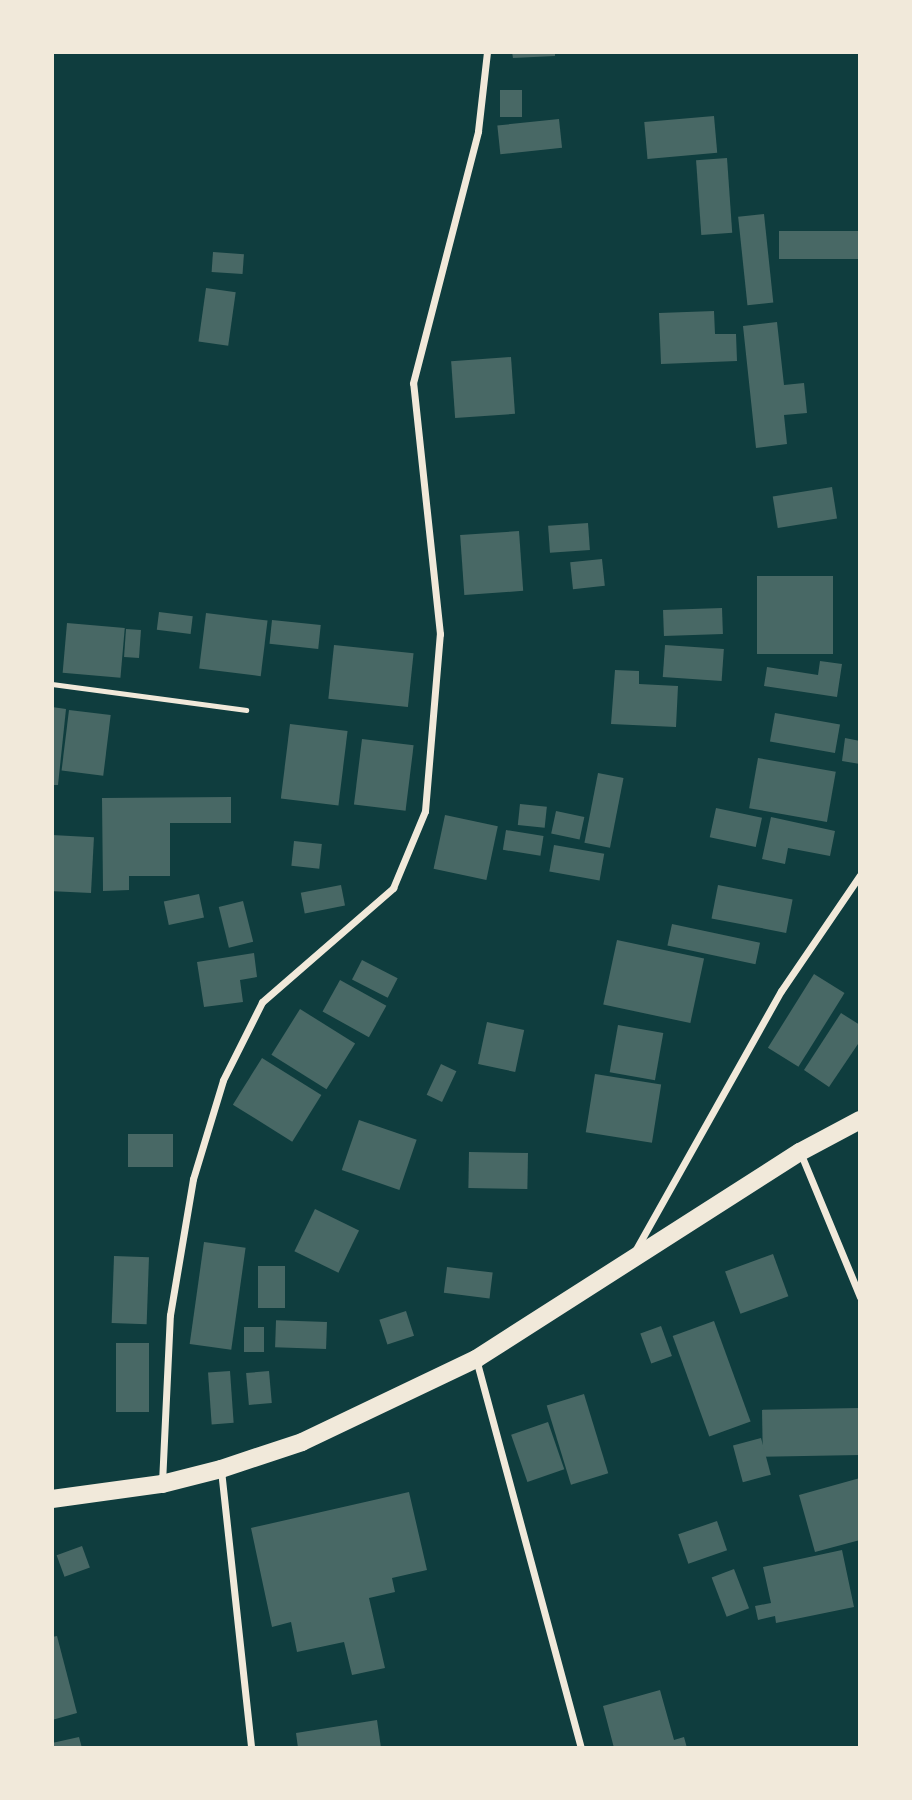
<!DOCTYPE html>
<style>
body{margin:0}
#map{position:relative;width:912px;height:1800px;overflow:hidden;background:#0f3d3e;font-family:"Fira Sans",sans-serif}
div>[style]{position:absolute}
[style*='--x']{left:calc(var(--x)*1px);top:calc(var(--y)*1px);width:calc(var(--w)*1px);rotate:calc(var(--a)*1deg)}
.building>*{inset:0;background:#486865;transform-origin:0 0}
.path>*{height:4.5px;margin:-2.25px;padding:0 2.25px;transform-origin:2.25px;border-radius:2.25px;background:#f1e9da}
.minor>*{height:7px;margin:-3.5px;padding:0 3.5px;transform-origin:3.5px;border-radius:3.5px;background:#f1e9da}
.primary>*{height:18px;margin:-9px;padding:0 9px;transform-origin:9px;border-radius:9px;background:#f1e9da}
span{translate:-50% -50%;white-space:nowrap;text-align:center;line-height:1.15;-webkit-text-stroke:5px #f1e9da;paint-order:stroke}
.frame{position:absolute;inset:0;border:54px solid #f1e9da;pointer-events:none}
</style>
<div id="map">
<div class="building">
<i style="clip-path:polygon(512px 52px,555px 52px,555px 56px,513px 58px)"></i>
<i style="left:500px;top:90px;width:22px;height:27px"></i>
<i style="left:714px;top:116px;width:37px;height:70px;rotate:85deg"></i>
<i style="left:559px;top:119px;width:29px;height:62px;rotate:84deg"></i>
<i style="left:727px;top:158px;width:75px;height:31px;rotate:86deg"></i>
<i style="left:764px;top:214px;width:89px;height:26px;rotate:84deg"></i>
<i style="left:860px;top:231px;width:28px;height:81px;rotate:90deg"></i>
<i style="left:213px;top:252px;width:31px;height:20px;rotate:4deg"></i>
<i style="left:206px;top:288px;width:30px;height:54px;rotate:8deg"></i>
<i style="clip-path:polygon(714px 311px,715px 334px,736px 334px,737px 361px,661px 364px,659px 313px)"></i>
<i style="clip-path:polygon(777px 322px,784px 385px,804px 383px,807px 413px,784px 415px,787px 444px,756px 448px,743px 326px)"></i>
<i style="left:511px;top:357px;width:57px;height:60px;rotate:86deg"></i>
<i style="left:832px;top:487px;width:32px;height:60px;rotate:81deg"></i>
<i style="left:588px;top:523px;width:27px;height:40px;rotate:86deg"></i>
<i style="left:519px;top:531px;width:60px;height:59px;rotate:86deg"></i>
<i style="left:602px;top:559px;width:27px;height:32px;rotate:84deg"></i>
<i style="left:757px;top:576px;width:76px;height:78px"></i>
<i style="left:722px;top:608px;width:26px;height:59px;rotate:88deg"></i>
<i style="left:159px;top:612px;width:34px;height:18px;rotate:7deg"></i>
<i style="left:206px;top:613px;width:62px;height:56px;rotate:7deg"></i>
<i style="left:272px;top:620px;width:49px;height:24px;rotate:6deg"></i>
<i style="left:67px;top:623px;width:58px;height:50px;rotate:5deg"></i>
<i style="left:126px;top:629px;width:15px;height:28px;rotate:4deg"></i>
<i style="left:334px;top:645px;width:80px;height:54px;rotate:6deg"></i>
<i style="left:665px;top:645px;width:59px;height:32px;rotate:4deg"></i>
<i style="clip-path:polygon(820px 661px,842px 664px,837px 697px,764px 686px,767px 667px,818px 675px)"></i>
<i style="clip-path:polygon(615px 670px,639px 671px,639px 684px,678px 686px,676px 727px,611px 724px)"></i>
<i style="clip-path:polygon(52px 707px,66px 709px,58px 785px,52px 785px)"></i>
<i style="left:69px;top:710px;width:42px;height:61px;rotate:7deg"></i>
<i style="left:775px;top:713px;width:66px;height:29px;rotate:10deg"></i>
<i style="left:290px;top:724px;width:58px;height:75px;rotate:7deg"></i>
<i style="clip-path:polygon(845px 738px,860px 741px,860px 764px,842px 761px)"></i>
<i style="left:362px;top:739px;width:52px;height:66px;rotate:7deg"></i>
<i style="left:758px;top:758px;width:79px;height:51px;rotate:10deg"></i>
<i style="left:598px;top:773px;width:26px;height:71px;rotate:11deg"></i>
<i style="clip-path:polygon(231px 797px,231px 823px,170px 823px,170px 876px,129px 876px,129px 890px,103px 891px,102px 798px)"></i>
<i style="left:520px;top:804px;width:27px;height:21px;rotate:6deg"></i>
<i style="left:716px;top:808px;width:47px;height:30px;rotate:12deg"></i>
<i style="left:556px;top:811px;width:29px;height:23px;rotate:12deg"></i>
<i style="left:445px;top:815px;width:54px;height:55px;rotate:12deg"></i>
<i style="clip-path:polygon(771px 817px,835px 831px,830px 856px,788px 848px,785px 864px,762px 859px)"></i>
<i style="left:506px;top:830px;width:38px;height:20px;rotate:9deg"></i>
<i style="left:52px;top:835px;width:42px;height:56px;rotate:3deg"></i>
<i style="left:294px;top:841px;width:28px;height:25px;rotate:6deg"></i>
<i style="left:554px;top:845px;width:51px;height:27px;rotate:10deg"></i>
<i style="left:341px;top:885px;width:21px;height:41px;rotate:79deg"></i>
<i style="left:718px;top:885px;width:76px;height:34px;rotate:11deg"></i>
<i style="left:199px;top:894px;width:24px;height:36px;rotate:78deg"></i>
<i style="left:243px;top:901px;width:42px;height:25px;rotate:76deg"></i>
<i style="left:672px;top:924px;width:90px;height:22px;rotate:12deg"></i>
<i style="left:617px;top:940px;width:89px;height:66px;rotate:12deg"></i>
<i style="clip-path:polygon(254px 953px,257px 977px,240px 980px,243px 1002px,204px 1007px,197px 962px)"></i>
<i style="left:362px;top:960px;width:40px;height:22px;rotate:27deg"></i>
<i style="left:814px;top:974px;width:36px;height:87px;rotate:32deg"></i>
<i style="left:340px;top:980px;width:53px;height:36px;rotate:29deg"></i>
<i style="left:300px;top:1009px;width:65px;height:54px;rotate:32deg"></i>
<i style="clip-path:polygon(841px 1013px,860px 1025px,860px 1041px,829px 1087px,804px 1070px)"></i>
<i style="left:487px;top:1022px;width:38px;height:43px;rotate:12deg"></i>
<i style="left:618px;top:1025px;width:46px;height:48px;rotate:10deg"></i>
<i style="left:262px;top:1058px;width:70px;height:55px;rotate:32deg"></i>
<i style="left:441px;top:1064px;width:17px;height:34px;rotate:25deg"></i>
<i style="left:595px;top:1074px;width:67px;height:59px;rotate:9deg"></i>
<i style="left:359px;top:1120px;width:61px;height:53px;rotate:19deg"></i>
<i style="left:173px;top:1134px;width:33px;height:45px;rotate:90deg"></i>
<i style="left:469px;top:1152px;width:59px;height:36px;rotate:1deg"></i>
<i style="left:315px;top:1209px;width:49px;height:47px;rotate:26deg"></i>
<i style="left:204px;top:1242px;width:42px;height:103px;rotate:8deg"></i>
<i style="left:773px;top:1254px;width:45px;height:51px;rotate:70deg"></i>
<i style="left:114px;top:1256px;width:35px;height:67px;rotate:2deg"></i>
<i style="left:258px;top:1266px;width:27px;height:42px"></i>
<i style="left:447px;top:1267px;width:46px;height:26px;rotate:7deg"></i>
<i style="left:406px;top:1311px;width:26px;height:28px;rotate:72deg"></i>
<i style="left:714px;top:1321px;width:107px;height:44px;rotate:70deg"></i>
<i style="left:327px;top:1322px;width:27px;height:51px;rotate:92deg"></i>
<i style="left:661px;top:1326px;width:32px;height:22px;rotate:70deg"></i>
<i style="left:244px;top:1327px;width:20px;height:25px"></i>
<i style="left:116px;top:1343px;width:33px;height:69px"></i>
<i style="left:230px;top:1371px;width:52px;height:22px;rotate:86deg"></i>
<i style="left:269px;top:1371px;width:32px;height:23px;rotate:85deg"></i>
<i style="left:584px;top:1394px;width:83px;height:39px;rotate:73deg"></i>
<i style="left:859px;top:1408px;width:47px;height:97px;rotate:89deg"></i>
<i style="left:548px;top:1422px;width:50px;height:39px;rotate:71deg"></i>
<i style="left:761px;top:1438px;width:38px;height:29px;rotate:75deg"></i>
<i style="clip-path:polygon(860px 1478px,860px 1540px,815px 1552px,799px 1495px)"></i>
<i style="clip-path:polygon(409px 1492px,427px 1570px,392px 1578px,395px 1592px,369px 1598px,385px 1668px,352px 1675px,344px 1642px,297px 1652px,291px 1622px,272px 1627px,251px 1528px)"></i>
<i style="left:717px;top:1521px;width:31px;height:41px;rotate:71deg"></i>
<i style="left:82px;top:1546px;width:23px;height:27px;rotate:70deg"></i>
<i style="clip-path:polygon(842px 1550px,854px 1607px,776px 1623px,775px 1616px,758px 1620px,755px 1606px,771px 1603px,763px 1567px)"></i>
<i style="left:734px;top:1569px;width:42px;height:24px;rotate:69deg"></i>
<i style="clip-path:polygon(57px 1636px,77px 1713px,52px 1720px,52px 1637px)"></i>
<i style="clip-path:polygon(660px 1690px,674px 1740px,684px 1737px,687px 1748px,614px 1748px,603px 1706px)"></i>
<i style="clip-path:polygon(377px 1720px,381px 1748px,298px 1748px,296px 1733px)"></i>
<i style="clip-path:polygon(79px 1737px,82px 1748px,52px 1748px,52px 1743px)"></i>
</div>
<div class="path">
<i style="--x:52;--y:684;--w:196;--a:7.6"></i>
</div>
<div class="minor">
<i style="--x:800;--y:1152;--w:157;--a:67.5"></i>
<i style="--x:635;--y:1251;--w:298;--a:-60.7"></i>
<i style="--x:781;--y:991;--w:140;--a:-55.7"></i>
<i style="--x:476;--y:1359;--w:403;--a:74.9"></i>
<i style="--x:221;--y:1470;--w:280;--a:83.8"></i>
<i style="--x:162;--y:1483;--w:168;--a:-87.3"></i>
<i style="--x:170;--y:1315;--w:138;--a:-80.4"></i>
<i style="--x:193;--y:1179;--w:103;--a:-73.1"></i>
<i style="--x:223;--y:1080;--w:87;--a:-63.4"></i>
<i style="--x:262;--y:1002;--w:174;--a:-41"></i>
<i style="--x:393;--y:888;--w:83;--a:-67.4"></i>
<i style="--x:425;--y:811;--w:178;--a:-85.2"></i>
<i style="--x:440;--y:634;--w:252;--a:-96.1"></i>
<i style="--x:413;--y:383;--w:260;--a:-75.5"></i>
<i style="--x:478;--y:131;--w:80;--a:-83.5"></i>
</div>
<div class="primary">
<i style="--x:52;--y:1499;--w:111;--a:-7.8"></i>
<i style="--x:162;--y:1484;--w:61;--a:-14.3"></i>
<i style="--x:221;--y:1469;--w:85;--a:-18.4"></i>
<i style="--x:302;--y:1442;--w:193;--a:-25.5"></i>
<i style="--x:476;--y:1359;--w:384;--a:-32.6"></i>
<i style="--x:800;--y:1152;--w:68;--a:-28.1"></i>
</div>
<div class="frame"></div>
</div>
